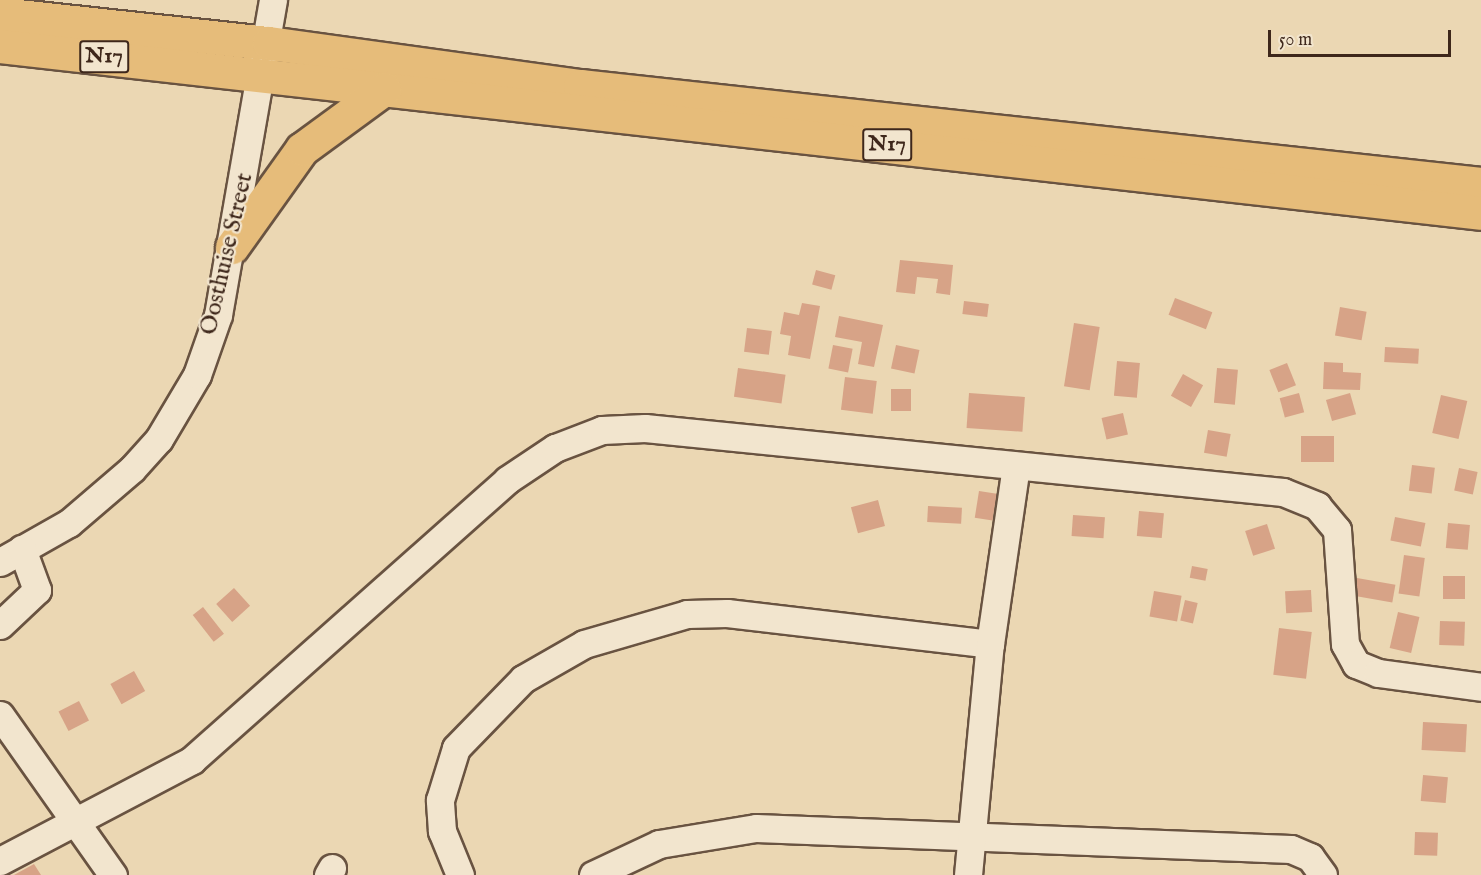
<!DOCTYPE html>
<style>
body{margin:0}
#map{position:relative;width:1481px;height:875px;overflow:hidden;background:#ebd7b3;font-family:"IM FELL English",serif}
div>[style]{position:absolute}
[style*='--x']{left:calc(var(--x)*1px);top:calc(var(--y)*1px);width:calc(var(--w)*1px);rotate:calc(var(--a)*1deg)}
.building>*{inset:0;background:#d7a387;transform-origin:0 0}
.roads{filter:drop-shadow(2px 0 #695341) drop-shadow(-2px 0 #695341) drop-shadow(0 2px #695341) drop-shadow(0 -2px #695341)}
.minor>*{height:27px;margin:-13.5px;padding:0 13.5px;transform-origin:13.5px;border-radius:13.5px;background:#f2e5ce}
.trunk>*{height:33px;margin:-16.5px;padding:0 16.5px;transform-origin:16.5px;border-radius:16.5px;background:#e6bc7a}
span{translate:-50% -50%;white-space:nowrap;text-align:center;line-height:1.15;-webkit-text-stroke:4.5px #f2e5ce;paint-order:stroke}
.shield-label span{padding:2px 4px;background:#f2e5ce;border:2px solid;border-radius:4px;-webkit-text-stroke-width:0}
.shield-label{font-size:22px;color:#3e271b;font-weight:700}
.street-label{font-size:24px;color:#3e271b}
.scale{position:absolute;left:1268px;top:30px;width:183px;height:27px;box-sizing:border-box;border:3px solid #3e271b;border-top:0;padding-left:8px;font-size:18px;line-height:21px;white-space:nowrap;color:#3e271b;-webkit-text-stroke:4px #f2e5ce;paint-order:stroke}
</style>
<div id="map">
<div class="building">
<i style="clip-path:polygon(900px 260px,953px 265px,950px 295px,936px 293px,938px 279px,917px 277px,915px 294px,896px 292px)"></i>
<i style="left:816px;top:270px;width:20px;height:15px;rotate:15deg"></i>
<i style="left:1175px;top:298px;width:40px;height:18px;rotate:21deg"></i>
<i style="left:964px;top:301px;width:25px;height:13px;rotate:7deg"></i>
<i style="clip-path:polygon(802px 303px,820px 306px,810px 359px,788px 355px,791px 336px,780px 334px,784px 312px,799px 315px)"></i>
<i style="left:1340px;top:307px;width:27px;height:29px;rotate:10deg"></i>
<i style="clip-path:polygon(839px 316px,883px 325px,874px 367px,858px 364px,862px 342px,835px 337px)"></i>
<i style="left:1074px;top:323px;width:26px;height:64px;rotate:9deg"></i>
<i style="left:747px;top:328px;width:25px;height:24px;rotate:7deg"></i>
<i style="left:833px;top:345px;width:20px;height:24px;rotate:11deg"></i>
<i style="left:896px;top:345px;width:24px;height:24px;rotate:12deg"></i>
<i style="left:1385px;top:347px;width:34px;height:15px;rotate:3deg"></i>
<i style="left:1117px;top:361px;width:23px;height:35px;rotate:5deg"></i>
<i style="clip-path:polygon(1324px 362px,1343px 363px,1343px 372px,1361px 373px,1360px 390px,1323px 389px)"></i>
<i style="left:1287px;top:363px;width:24px;height:19px;rotate:68deg"></i>
<i style="left:738px;top:368px;width:48px;height:29px;rotate:8deg"></i>
<i style="left:1217px;top:368px;width:21px;height:35px;rotate:5deg"></i>
<i style="left:1183px;top:374px;width:23px;height:25px;rotate:29deg"></i>
<i style="left:845px;top:377px;width:32px;height:33px;rotate:7deg"></i>
<i style="left:891px;top:389px;width:20px;height:22px"></i>
<i style="left:969px;top:393px;width:56px;height:35px;rotate:4deg"></i>
<i style="left:1299px;top:393px;width:20px;height:20px;rotate:75deg"></i>
<i style="left:1350px;top:393px;width:22px;height:25px;rotate:74deg"></i>
<i style="left:1441px;top:395px;width:27px;height:39px;rotate:13deg"></i>
<i style="left:1123px;top:413px;width:22px;height:22px;rotate:77deg"></i>
<i style="left:1208px;top:430px;width:23px;height:23px;rotate:10deg"></i>
<i style="left:1301px;top:436px;width:33px;height:26px"></i>
<i style="left:1412px;top:465px;width:23px;height:26px;rotate:7deg"></i>
<i style="left:1459px;top:468px;width:19px;height:23px;rotate:12deg"></i>
<i style="left:979px;top:491px;width:18px;height:27px;rotate:9deg"></i>
<i style="left:878px;top:500px;width:27px;height:28px;rotate:75deg"></i>
<i style="left:928px;top:506px;width:34px;height:16px;rotate:3deg"></i>
<i style="left:1139px;top:511px;width:25px;height:25px;rotate:5deg"></i>
<i style="left:1073px;top:515px;width:32px;height:21px;rotate:4deg"></i>
<i style="left:1395px;top:517px;width:31px;height:24px;rotate:11deg"></i>
<i style="left:1448px;top:523px;width:22px;height:25px;rotate:5deg"></i>
<i style="left:1267px;top:524px;width:26px;height:23px;rotate:72deg"></i>
<i style="left:1404px;top:555px;width:21px;height:39px;rotate:8deg"></i>
<i style="left:1192px;top:566px;width:16px;height:12px;rotate:11deg"></i>
<i style="left:1443px;top:576px;width:22px;height:23px"></i>
<i style="left:1357px;top:578px;width:39px;height:18px;rotate:10deg"></i>
<i style="left:234px;top:588px;width:24px;height:24px;rotate:48deg"></i>
<i style="left:1311px;top:590px;width:22px;height:26px;rotate:87deg"></i>
<i style="left:1154px;top:591px;width:28px;height:26px;rotate:10deg"></i>
<i style="left:1185px;top:600px;width:13px;height:21px;rotate:13deg"></i>
<i style="left:203px;top:607px;width:34px;height:13px;rotate:52deg"></i>
<i style="left:1398px;top:612px;width:22px;height:37px;rotate:13deg"></i>
<i style="left:1440px;top:621px;width:25px;height:24px;rotate:2deg"></i>
<i style="left:1279px;top:628px;width:33px;height:47px;rotate:7deg"></i>
<i style="left:134px;top:671px;width:23px;height:27px;rotate:61deg"></i>
<i style="left:79px;top:701px;width:22px;height:23px;rotate:63deg"></i>
<i style="left:1423px;top:722px;width:44px;height:28px;rotate:3deg"></i>
<i style="left:1423px;top:775px;width:25px;height:26px;rotate:5deg"></i>
<i style="left:1415px;top:832px;width:23px;height:23px;rotate:2deg"></i>
<i style="clip-path:polygon(34px 864px,41px 875px,14px 875px)"></i>
</div>
<div class="roads">
<div class="minor">
<i style="--x:0;--y:562;--w:79;--a:-29.5"></i>
<i style="--x:69;--y:523;--w:83;--a:-40.6"></i>
<i style="--x:132;--y:469;--w:40;--a:-48"></i>
<i style="--x:159;--y:439;--w:74;--a:-59.3"></i>
<i style="--x:197;--y:375;--w:64;--a:-70.7"></i>
<i style="--x:218;--y:315;--w:320;--a:-80.1"></i>
<i style="--x:0;--y:625;--w:51;--a:-43.4"></i>
<i style="--x:37;--y:590;--w:44;--a:-110.1"></i>
<i style="--x:0;--y:715;--w:196;--a:54.8"></i>
<i style="--x:0;--y:861;--w:217;--a:-27.7"></i>
<i style="--x:192;--y:760;--w:421;--a:-41.6"></i>
<i style="--x:507;--y:480;--w:58;--a:-33.7"></i>
<i style="--x:555;--y:448;--w:50;--a:-21"></i>
<i style="--x:602;--y:430;--w:43;--a:-2.7"></i>
<i style="--x:645;--y:428;--w:641;--a:5.73"></i>
<i style="--x:1283;--y:492;--w:37;--a:22"></i>
<i style="--x:1317;--y:506;--w:31;--a:50"></i>
<i style="--x:1337;--y:530;--w:114;--a:86"></i>
<i style="--x:1345;--y:644;--w:23;--a:61"></i>
<i style="--x:1356;--y:664;--w:24;--a:22"></i>
<i style="--x:1378;--y:673;--w:104;--a:7.7"></i>
<i style="--x:328;--y:875;--w:8;--a:-60"></i>
<i style="--x:460;--y:875;--w:48;--a:-112.2"></i>
<i style="--x:442;--y:831;--w:31;--a:-94"></i>
<i style="--x:440;--y:800;--w:54;--a:-72.9"></i>
<i style="--x:456;--y:748;--w:96;--a:-45.8"></i>
<i style="--x:523;--y:679;--w:70;--a:-29.8"></i>
<i style="--x:584;--y:644;--w:107;--a:-16.2"></i>
<i style="--x:687;--y:614;--w:40;--a:-1.4"></i>
<i style="--x:727;--y:613;--w:265;--a:6.7"></i>
<i style="--x:593;--y:875;--w:73;--a:-25.2"></i>
<i style="--x:659;--y:844;--w:98;--a:-9.4"></i>
<i style="--x:756;--y:828;--w:535;--a:2.25"></i>
<i style="--x:1291;--y:849;--w:21;--a:23"></i>
<i style="--x:1310;--y:857;--w:22;--a:54"></i>
<i style="--x:968;--y:875;--w:232;--a:-84.6"></i>
<i style="--x:990;--y:644;--w:180;--a:-81.7"></i>
</div>
<div class="trunk">
<i style="--x:0;--y:14;--w:271;--a:6.2"></i>
<i style="--x:269;--y:43;--w:314;--a:7.9"></i>
<i style="--x:580;--y:86;--w:906;--a:6.21"></i>
<i style="--x:0;--y:46;--w:1490;--a:6.43"></i>
<i style="--x:232;--y:247;--w:120;--a:-54.5"></i>
<i style="--x:302;--y:149;--w:102;--a:-36.2"></i>
</div>
</div>
<div class="shield-label">
<span style="left:104px;top:57px">N17</span>
<span style="left:887px;top:145px">N17</span>
</div>
<div class="street-label">
<span style="left:227px;top:254px;rotate:-77deg">Oosthuise Street</span>
</div>
<div class="scale">50 m</div>
</div>
